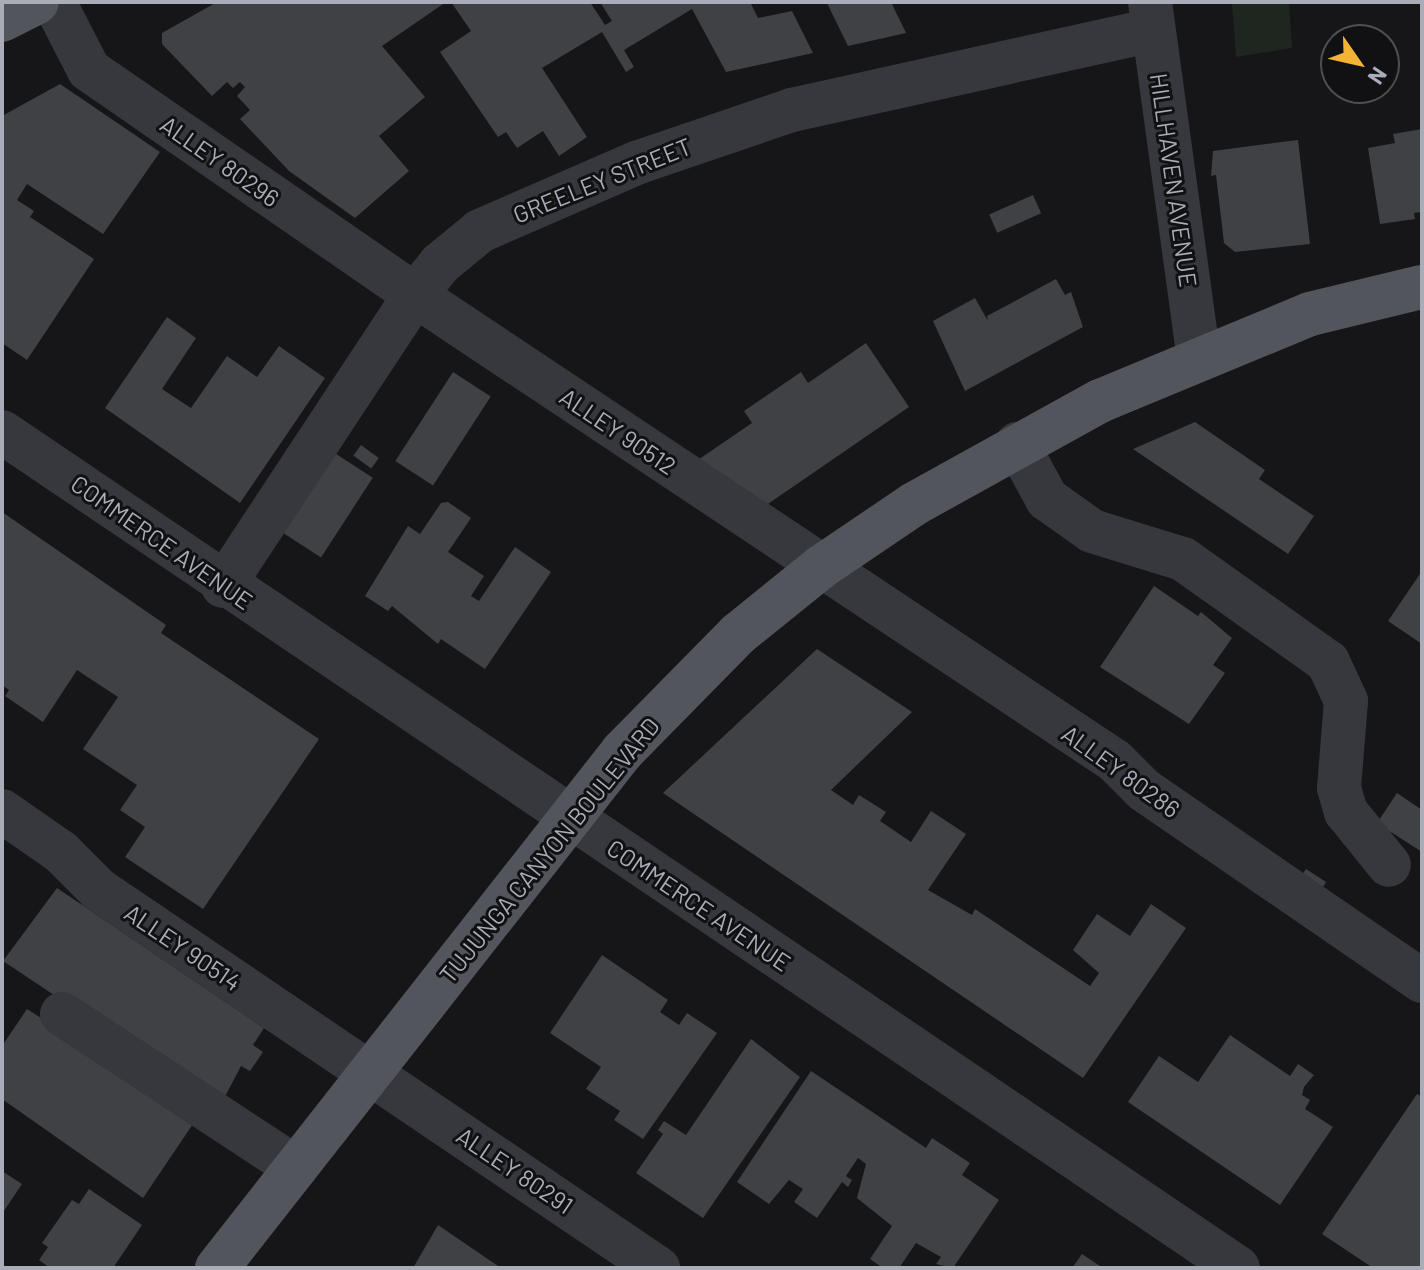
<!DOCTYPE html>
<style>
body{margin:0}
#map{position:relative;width:1424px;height:1270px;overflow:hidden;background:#161618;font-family:Barlow,sans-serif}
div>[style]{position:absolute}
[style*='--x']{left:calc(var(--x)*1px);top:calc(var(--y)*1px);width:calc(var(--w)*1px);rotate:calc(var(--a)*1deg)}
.green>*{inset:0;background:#1e261f}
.building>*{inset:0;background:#404145;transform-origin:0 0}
.minor>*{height:44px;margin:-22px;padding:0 22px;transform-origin:22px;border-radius:22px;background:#37383d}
.major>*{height:44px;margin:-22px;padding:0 22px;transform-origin:22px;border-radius:22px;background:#53555c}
span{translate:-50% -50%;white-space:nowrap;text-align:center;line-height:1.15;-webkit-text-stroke:6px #111113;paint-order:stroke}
.street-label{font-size:24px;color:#a8adb8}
.frame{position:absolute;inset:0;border:4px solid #a8adb8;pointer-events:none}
.north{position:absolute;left:1320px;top:24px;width:80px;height:80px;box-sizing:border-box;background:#111113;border:2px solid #4d4f55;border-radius:50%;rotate:124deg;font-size:22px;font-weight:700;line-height:32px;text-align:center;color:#a8adb8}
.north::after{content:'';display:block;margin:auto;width:28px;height:36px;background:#f3b334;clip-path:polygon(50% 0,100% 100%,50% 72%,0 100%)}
</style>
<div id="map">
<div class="green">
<i style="clip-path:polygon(1289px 2px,1292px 48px,1236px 57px,1232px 4px)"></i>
</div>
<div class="building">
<i style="clip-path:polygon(217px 2px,446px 2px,382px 46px,425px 97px,379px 136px,409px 171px,355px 218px,289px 171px,240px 119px,250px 110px,237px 96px,245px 87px,240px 82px,233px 88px,227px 82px,212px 96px,162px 44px,162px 33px)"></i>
<i style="clip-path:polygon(451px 2px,590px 2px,605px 25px,612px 21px,600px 2px,750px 2px,758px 18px,792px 11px,813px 53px,726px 72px,692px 9px,624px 50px,634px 67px,626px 72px,602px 32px,542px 68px,587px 137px,559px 156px,543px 131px,517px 148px,506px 132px,498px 137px,440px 52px,471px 31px)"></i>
<i style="clip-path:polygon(891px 2px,906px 33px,848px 46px,827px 3px)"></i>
<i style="clip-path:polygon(60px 84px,160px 152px,103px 234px,27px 184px,17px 200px,34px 211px,30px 217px,94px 259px,27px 360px,2px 343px,2px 116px)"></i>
<i style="clip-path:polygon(1347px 88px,1381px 88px,1382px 92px,1348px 96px)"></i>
<i style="clip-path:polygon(1422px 129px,1422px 212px,1414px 213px,1415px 219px,1380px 224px,1368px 148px,1395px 143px,1393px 134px)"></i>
<i style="clip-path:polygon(1298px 140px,1310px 244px,1235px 252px,1224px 243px,1216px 175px,1211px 176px,1213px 151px)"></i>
<i style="left:1033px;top:195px;width:20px;height:48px;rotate:66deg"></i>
<i style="clip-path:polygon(1056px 279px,1065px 295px,1071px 292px,1083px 327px,965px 391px,933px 321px,975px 298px,988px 321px,987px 316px)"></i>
<i style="clip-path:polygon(167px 317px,196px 338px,162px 389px,191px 408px,227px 356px,257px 377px,279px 346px,325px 378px,240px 503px,105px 408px)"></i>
<i style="clip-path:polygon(866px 343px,909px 407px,765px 506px,692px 464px,752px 423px,744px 411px,801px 372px,808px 383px)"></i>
<i style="left:453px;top:372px;width:45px;height:106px;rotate:33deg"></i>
<i style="clip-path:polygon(1195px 422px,1265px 470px,1259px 479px,1314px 516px,1288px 554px,1133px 449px)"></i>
<i style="left:361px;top:445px;width:22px;height:13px;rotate:36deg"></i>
<i style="left:330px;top:450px;width:51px;height:95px;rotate:33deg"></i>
<i style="clip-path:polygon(448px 502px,471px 518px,448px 552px,484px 576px,471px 596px,479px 601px,515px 547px,551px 572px,485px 669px,441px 639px,438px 644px,392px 606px,388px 611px,365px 596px,408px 526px,420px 534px,441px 503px)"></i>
<i style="clip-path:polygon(2px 512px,166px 625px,161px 633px,319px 739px,203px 909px,125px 857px,145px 827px,120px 810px,137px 785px,83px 749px,118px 697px,77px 670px,43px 722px,5px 696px,9px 690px,2px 685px)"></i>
<i style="clip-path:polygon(1422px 571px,1422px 644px,1388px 621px)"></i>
<i style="clip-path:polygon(1154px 586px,1198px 616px,1201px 612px,1232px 638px,1213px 665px,1225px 673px,1189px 724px,1100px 667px)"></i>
<i style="clip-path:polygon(817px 649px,912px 712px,831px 790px,853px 805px,859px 795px,886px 812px,880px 821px,911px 842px,931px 811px,966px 834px,928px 890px,972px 915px,975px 909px,1090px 986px,1099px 973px,1073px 950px,1097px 914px,1130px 936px,1151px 904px,1186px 928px,1083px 1078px,663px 793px)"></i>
<i style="clip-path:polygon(1397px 793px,1422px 810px,1422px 852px,1377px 823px)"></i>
<i style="left:1306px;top:869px;width:24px;height:13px;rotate:33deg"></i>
<i style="clip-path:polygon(57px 888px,264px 1028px,253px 1045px,263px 1052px,250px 1071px,241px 1066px,220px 1106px,3px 961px)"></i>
<i style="clip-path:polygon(602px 955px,668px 1000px,660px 1012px,679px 1025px,687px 1013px,717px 1033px,643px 1139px,614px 1120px,620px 1111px,586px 1089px,601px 1067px,550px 1033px)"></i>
<i style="clip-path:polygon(27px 1009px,197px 1118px,143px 1198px,2px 1099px,2px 1046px)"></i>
<i style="clip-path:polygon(1230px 1035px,1290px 1076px,1298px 1064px,1314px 1075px,1304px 1087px,1302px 1095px,1310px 1100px,1305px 1109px,1333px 1127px,1280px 1205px,1128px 1102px,1159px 1056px,1198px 1082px)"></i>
<i style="clip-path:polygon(751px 1039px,800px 1077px,703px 1218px,636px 1173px,663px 1134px,658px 1130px,664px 1121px,686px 1135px)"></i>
<i style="clip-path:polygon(811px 1071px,926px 1148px,932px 1138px,970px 1163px,962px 1175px,999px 1200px,953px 1268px,936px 1264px,941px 1257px,916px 1243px,899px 1268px,883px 1268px,870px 1259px,892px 1226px,857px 1198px,866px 1164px,858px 1158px,846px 1176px,852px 1180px,848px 1187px,842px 1182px,817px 1218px,794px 1202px,803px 1189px,789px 1180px,769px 1204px,737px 1182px)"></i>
<i style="clip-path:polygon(1417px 1094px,1422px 1097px,1422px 1268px,1373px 1268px,1322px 1234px)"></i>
<i style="clip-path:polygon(2px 1171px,22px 1184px,2px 1214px)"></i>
<i style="clip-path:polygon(89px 1189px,142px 1225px,113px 1268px,50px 1268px,39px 1260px,48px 1247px,42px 1243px,72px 1200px,79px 1204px)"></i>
<i style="clip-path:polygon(438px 1225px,501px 1268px,413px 1268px)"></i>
<i style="clip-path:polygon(1082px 1254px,1103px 1268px,1072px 1268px)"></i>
</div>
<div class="minor">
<i style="--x:54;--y:2;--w:76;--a:62.8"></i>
<i style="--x:89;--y:70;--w:396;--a:34.6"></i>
<i style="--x:415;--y:295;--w:841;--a:33.65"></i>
<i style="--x:1115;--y:761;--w:41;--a:45"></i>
<i style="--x:1144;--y:790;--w:337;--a:34.5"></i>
<i style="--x:1150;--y:2;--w:359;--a:82.2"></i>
<i style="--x:2;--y:432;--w:1492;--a:34.07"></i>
<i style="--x:1017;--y:444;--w:63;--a:61.4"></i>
<i style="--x:1047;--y:499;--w:55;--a:35.4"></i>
<i style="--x:1092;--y:531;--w:95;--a:17.1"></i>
<i style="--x:1183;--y:559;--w:178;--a:35.4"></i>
<i style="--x:1328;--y:662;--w:43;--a:65.2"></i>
<i style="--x:1346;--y:701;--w:87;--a:94.6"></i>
<i style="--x:1339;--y:788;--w:25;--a:74"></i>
<i style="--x:1346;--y:812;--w:68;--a:50.9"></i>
<i style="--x:223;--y:586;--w:349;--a:-56.6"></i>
<i style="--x:415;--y:295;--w:40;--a:-51"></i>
<i style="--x:440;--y:264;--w:52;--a:-39.5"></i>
<i style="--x:480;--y:231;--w:173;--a:-23.5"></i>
<i style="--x:639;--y:162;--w:162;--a:-18.8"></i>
<i style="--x:792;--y:110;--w:370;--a:-12.5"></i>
<i style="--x:2;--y:811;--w:72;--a:34.8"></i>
<i style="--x:61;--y:852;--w:54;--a:45"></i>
<i style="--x:99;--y:890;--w:675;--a:34.07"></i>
<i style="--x:62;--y:1014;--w:280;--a:33.3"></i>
</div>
<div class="major">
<i style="--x:2;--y:20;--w:39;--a:-27"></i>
<i style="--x:217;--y:1268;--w:656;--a:-51.87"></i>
<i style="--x:622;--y:752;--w:165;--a:-45.5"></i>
<i style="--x:738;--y:634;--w:107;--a:-38.9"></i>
<i style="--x:821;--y:567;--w:112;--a:-34.1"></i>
<i style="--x:914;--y:504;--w:213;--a:-29"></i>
<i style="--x:1100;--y:401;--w:227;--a:-22.5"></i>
<i style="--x:1310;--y:314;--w:115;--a:-13.6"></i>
</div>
<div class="street-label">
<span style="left:220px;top:161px;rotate:35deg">ALLEY 80296</span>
<span style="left:602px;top:180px;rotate:-22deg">GREELEY STREET</span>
<span style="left:1174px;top:180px;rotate:82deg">HILLHAVEN AVENUE</span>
<span style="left:618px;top:431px;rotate:34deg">ALLEY 90512</span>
<span style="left:162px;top:542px;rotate:35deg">COMMERCE AVENUE</span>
<span style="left:1121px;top:771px;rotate:36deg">ALLEY 80286</span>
<span style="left:549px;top:850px;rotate:-51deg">TUJUNGA CANYON BOULEVARD</span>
<span style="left:699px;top:905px;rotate:34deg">COMMERCE AVENUE</span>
<span style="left:183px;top:947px;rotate:34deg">ALLEY 90514</span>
<span style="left:515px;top:1170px;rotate:34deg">ALLEY 80291</span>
</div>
<div class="frame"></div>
<div class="north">N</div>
</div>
